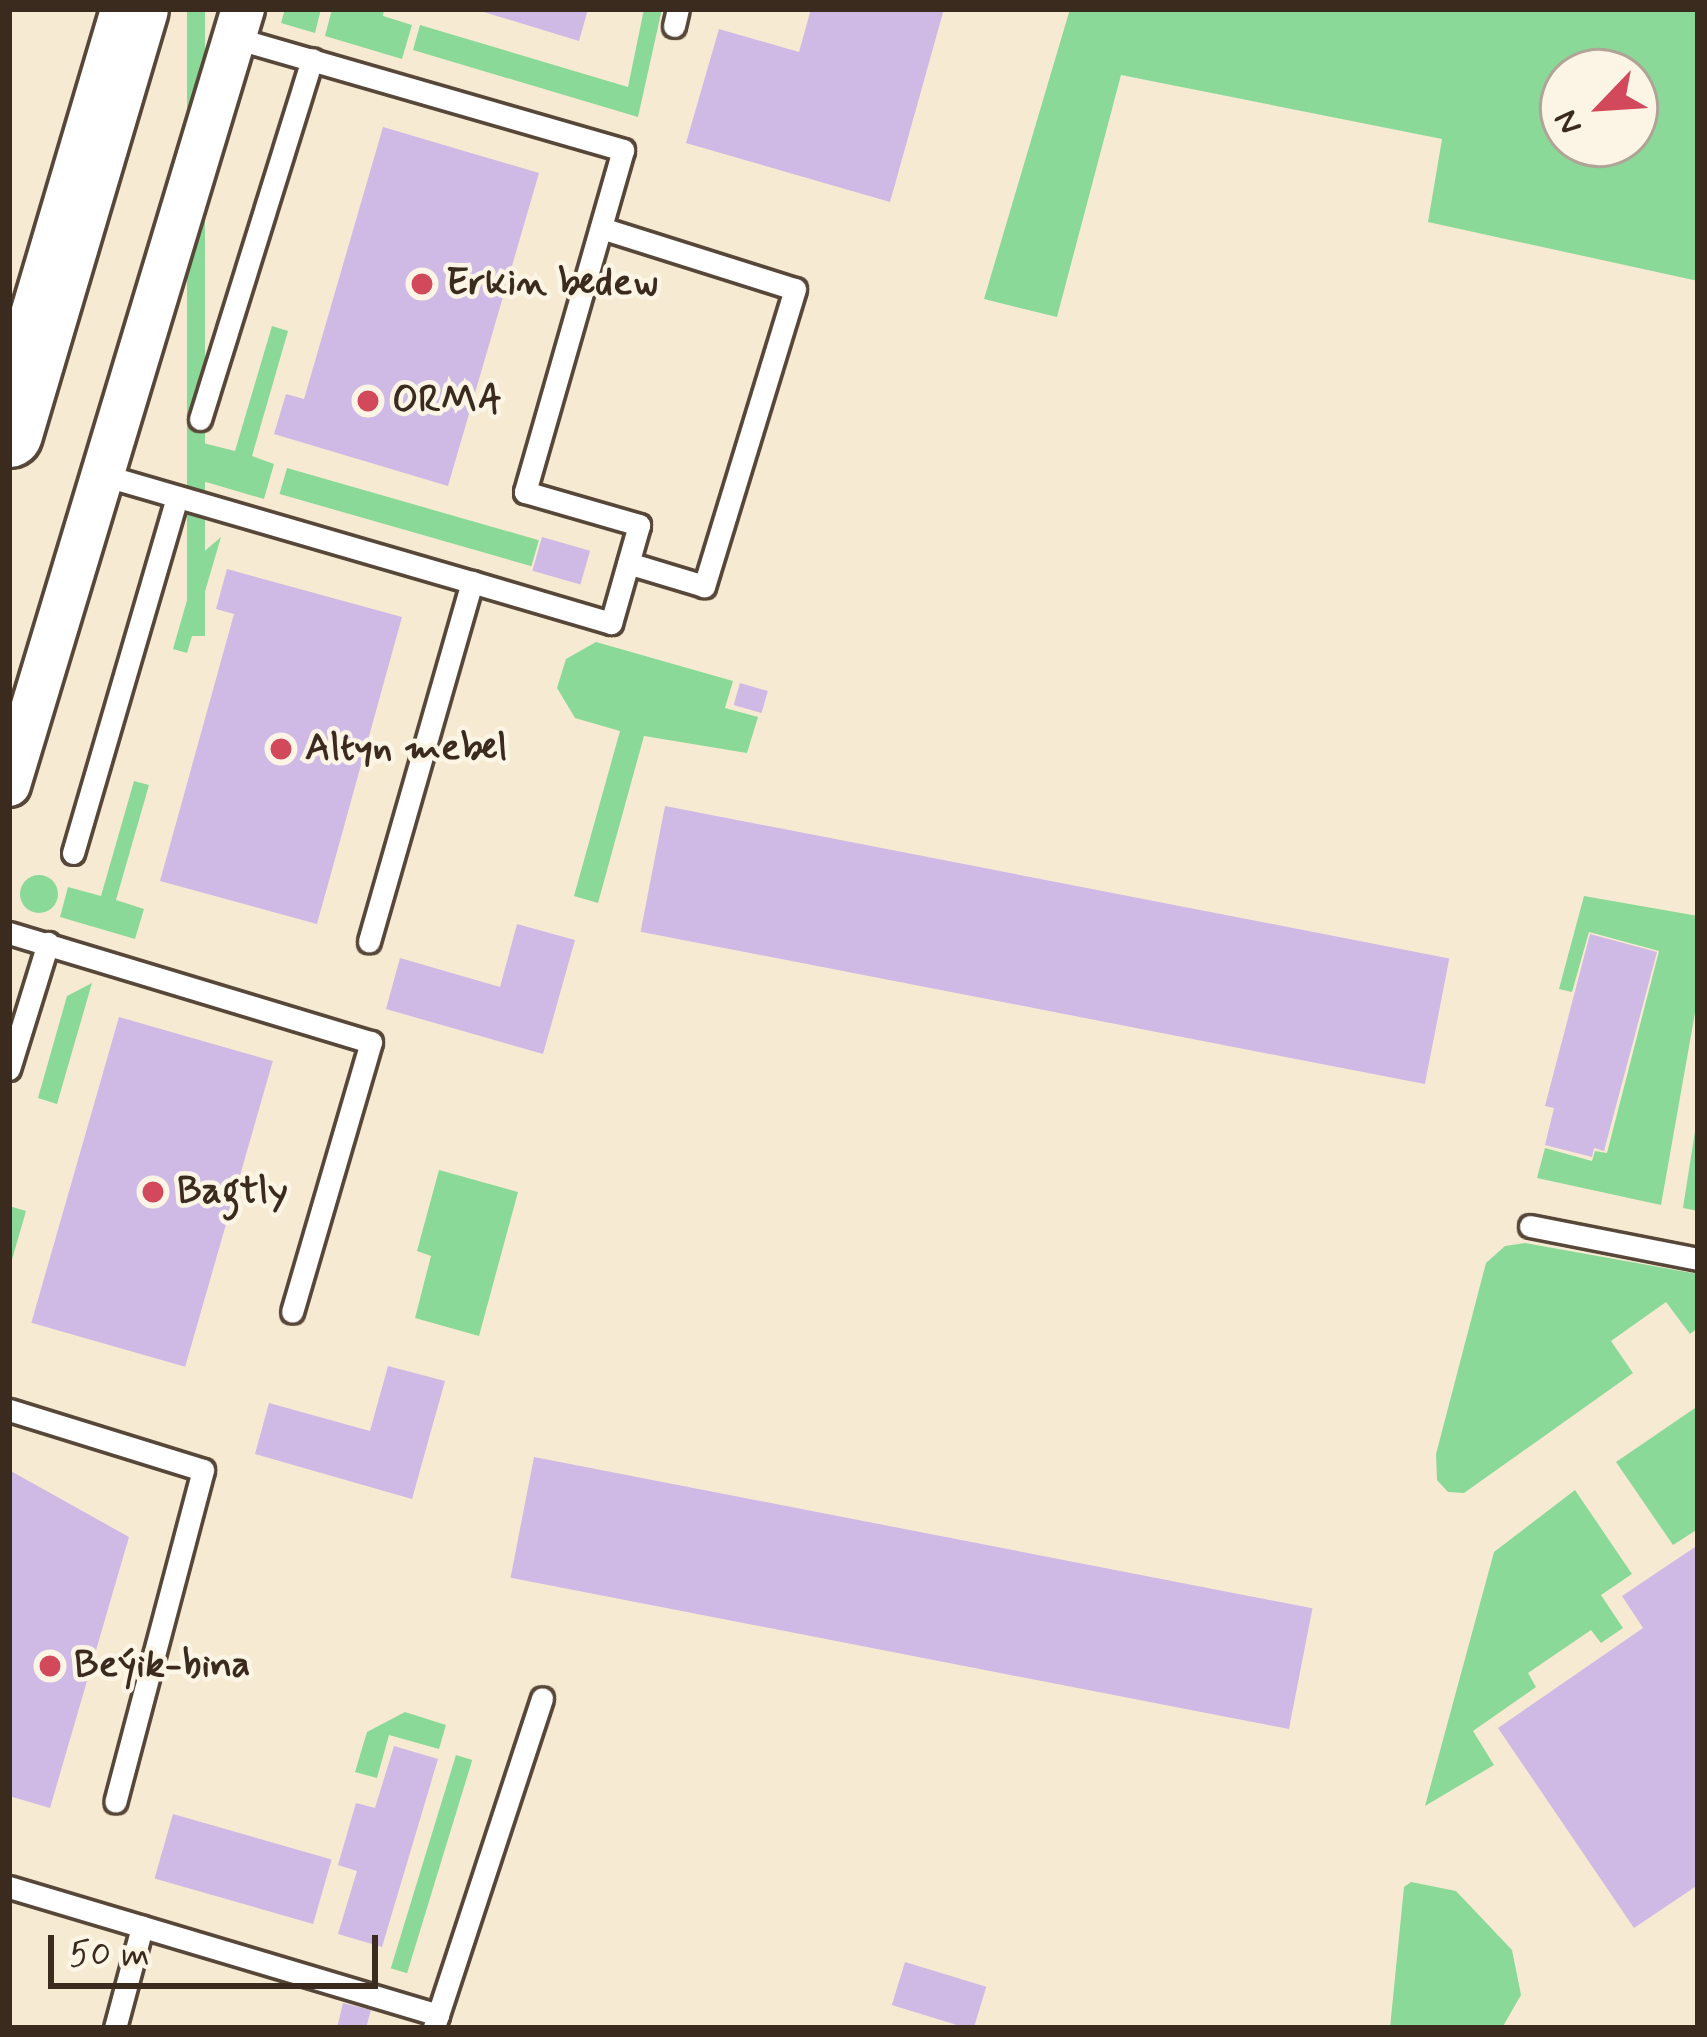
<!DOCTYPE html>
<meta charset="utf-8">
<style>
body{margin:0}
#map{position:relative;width:1707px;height:2037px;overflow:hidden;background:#f7ead3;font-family:Mynerve,sans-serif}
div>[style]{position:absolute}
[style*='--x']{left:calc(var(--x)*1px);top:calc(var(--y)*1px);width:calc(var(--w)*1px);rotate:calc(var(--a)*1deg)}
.green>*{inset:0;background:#8bd998;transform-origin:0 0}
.round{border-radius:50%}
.building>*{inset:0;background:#cebae4;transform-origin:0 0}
.roads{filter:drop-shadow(3px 0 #574739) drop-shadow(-3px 0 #574739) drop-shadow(0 3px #574739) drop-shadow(0 -3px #574739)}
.service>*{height:21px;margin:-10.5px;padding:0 10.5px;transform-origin:10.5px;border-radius:10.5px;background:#fff}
.minor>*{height:42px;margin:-21px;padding:0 21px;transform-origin:21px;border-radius:21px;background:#fff}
.trunk>*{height:66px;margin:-33px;padding:0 33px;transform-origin:33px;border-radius:33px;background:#fff}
.dots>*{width:33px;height:33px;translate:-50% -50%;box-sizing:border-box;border:6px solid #fcf5e5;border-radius:50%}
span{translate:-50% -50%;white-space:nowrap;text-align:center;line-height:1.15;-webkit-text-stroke:9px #fcf5e5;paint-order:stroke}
.poi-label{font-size:39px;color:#3b2a1e;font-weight:700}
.left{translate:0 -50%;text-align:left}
.frame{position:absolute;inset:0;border:12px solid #3b2a1e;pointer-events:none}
.north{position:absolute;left:1539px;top:48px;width:120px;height:120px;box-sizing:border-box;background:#fcf5e5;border:3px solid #afa495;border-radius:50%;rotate:245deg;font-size:33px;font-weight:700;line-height:48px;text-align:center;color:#3b2a1e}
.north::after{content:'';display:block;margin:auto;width:42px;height:54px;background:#d1495b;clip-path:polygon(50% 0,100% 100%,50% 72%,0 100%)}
.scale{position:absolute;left:48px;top:1935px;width:330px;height:54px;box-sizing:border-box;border:6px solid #3b2a1e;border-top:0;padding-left:15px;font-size:36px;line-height:42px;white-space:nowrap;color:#3b2a1e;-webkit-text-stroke:9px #fcf5e5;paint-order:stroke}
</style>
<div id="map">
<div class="green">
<i style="left:187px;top:9px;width:18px;height:627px"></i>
<i style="clip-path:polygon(285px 9px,321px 9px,315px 33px,281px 23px)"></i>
<i style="clip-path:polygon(332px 9px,384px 9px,383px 16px,412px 25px,402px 59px,325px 36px)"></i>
<i style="clip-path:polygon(644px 9px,662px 9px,638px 117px,413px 50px,420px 25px,628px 87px)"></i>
<i style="clip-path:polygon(evenodd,1070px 9px,1698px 9px,1698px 281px,1428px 222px,1442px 139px,1121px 75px,1057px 317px,984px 299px,1070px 9px,1563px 72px,1635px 72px,1635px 144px,1563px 144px,1563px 72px)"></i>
<i style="clip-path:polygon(272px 326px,288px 331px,252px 456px,274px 464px,264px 499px,189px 477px,199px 442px,235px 451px)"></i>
<i style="left:287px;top:468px;width:262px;height:27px;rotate:16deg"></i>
<i style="clip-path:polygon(221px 537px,187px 653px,173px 649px,200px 555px)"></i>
<i style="clip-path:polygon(596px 642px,733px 681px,725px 708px,758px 717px,747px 753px,644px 736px,598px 903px,574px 896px,620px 731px,575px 718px,557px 688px,566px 659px)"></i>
<i style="clip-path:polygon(134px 781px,149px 785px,116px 900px,144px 909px,135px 939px,60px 917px,68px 887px,101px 896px)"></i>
<i class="round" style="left:20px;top:875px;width:38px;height:38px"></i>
<i style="clip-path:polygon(1584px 896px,1698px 916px,1698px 996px,1661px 1205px,1537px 1178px,1545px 1148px,1592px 1161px,1595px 1151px,1607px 1153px,1659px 951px,1589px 932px,1572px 992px,1559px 989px)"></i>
<i style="clip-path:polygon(92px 983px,57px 1104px,38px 1098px,67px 996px)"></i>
<i style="clip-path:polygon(1695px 1131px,1698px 1132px,1698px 1211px,1683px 1208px)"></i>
<i style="clip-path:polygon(439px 1170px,518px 1192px,479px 1336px,415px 1318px,431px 1256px,417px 1251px)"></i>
<i style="clip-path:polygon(9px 1206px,26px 1211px,9px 1270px)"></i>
<i style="clip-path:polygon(1525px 1243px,1698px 1274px,1698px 1328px,1690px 1334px,1666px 1302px,1611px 1341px,1633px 1373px,1464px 1493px,1448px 1492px,1437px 1480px,1436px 1454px,1486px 1263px,1505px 1246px)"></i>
<i style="clip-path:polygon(1698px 1406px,1698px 1529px,1673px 1545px,1616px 1462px)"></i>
<i style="clip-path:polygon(1575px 1490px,1632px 1574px,1601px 1595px,1623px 1628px,1601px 1643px,1591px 1630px,1528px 1673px,1536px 1687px,1473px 1731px,1494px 1765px,1425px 1806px,1494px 1552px)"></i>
<i style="clip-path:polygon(405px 1712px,446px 1725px,439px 1749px,389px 1735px,377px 1778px,355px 1772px,367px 1732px)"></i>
<i style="left:456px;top:1755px;width:17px;height:223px;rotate:17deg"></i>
<i style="clip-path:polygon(1411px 1882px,1456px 1891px,1512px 1950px,1521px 1995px,1502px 2028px,1390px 2028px,1404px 1887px)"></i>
</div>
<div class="building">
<i style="clip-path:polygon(474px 9px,588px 9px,579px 41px)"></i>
<i style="clip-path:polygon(811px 9px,944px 9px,890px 202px,686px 143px,719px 29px,799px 52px)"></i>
<i style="clip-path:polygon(383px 127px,539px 173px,448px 486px,274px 434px,286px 394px,304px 399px)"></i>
<i style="left:542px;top:537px;width:50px;height:35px;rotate:16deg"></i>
<i style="clip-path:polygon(227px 569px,402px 617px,317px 924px,160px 881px,234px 614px,216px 609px)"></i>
<i style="left:740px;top:683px;width:29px;height:23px;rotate:16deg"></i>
<i style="left:665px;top:806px;width:799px;height:128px;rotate:11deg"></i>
<i style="clip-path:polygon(517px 924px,575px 940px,543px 1054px,386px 1009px,400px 958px,500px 987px)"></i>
<i style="clip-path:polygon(1590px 934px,1657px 952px,1604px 1151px,1594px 1148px,1592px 1157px,1545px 1145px,1554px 1108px,1545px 1106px)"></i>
<i style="left:119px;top:1017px;width:160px;height:318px;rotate:16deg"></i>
<i style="clip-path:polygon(388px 1366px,445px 1381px,412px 1499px,255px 1454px,269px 1403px,370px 1431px)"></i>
<i style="left:534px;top:1457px;width:793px;height:123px;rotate:11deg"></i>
<i style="clip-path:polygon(9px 1470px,129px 1537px,50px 1808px,9px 1796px)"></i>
<i style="clip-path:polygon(1698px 1545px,1698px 1885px,1634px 1928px,1498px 1728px,1643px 1628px,1622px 1596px)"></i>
<i style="clip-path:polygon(394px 1746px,438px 1759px,382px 1947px,338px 1934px,357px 1871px,338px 1865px,356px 1803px,375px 1808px)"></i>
<i style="left:173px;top:1814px;width:165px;height:67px;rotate:16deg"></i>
<i style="left:905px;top:1962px;width:85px;height:45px;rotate:17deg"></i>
<i style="clip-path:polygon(343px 2003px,371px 2010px,366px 2028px,337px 2028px)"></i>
</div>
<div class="roads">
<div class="service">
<i style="--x:674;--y:26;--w:17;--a:-77"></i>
<i style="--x:235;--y:38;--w:404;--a:16.1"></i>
<i style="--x:623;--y:150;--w:356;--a:106"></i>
<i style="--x:525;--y:492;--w:119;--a:16.1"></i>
<i style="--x:639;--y:525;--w:102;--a:105.9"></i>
<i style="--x:611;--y:623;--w:145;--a:-163.6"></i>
<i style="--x:601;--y:228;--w:203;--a:17.5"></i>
<i style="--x:795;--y:289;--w:311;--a:107"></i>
<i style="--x:704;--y:586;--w:79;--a:-163.2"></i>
<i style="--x:200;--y:419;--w:377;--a:-72.7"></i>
<i style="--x:103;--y:475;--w:384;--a:16.2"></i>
<i style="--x:472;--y:582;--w:374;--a:106"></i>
<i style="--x:73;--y:853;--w:371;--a:-73.7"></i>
<i style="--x:9;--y:933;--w:378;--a:16.8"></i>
<i style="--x:371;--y:1042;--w:281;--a:106.3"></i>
<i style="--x:9;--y:1069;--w:132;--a:-72.8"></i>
<i style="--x:1530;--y:1226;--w:171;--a:11.1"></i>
<i style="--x:9;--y:1410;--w:203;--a:17.2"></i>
<i style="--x:203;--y:1470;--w:343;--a:104.8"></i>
<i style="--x:9;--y:1887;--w:448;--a:16.6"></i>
<i style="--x:434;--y:2027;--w:346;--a:-71.8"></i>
<i style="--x:115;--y:2028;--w:105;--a:-75"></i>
</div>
<div class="minor">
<i style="--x:9;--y:785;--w:811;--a:-73.22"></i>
</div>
<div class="trunk">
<i style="--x:9;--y:434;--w:443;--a:-73.5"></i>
</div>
</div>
<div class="dots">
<i style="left:422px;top:284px;background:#d1495b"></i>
<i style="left:368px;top:401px;background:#d1495b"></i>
<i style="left:281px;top:749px;background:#d1495b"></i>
<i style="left:153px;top:1192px;background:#d1495b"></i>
<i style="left:50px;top:1666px;background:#d1495b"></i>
</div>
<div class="poi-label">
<span class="left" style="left:446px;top:284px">Erkin bedew</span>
<span class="left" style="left:392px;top:401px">ORMA</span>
<span class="left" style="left:305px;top:749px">Altyn mebel</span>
<span class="left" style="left:177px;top:1192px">Bagtly</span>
<span class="left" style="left:74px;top:1666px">Beýik-bina</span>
</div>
<div class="frame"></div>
<div class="north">N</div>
<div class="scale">50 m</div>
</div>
